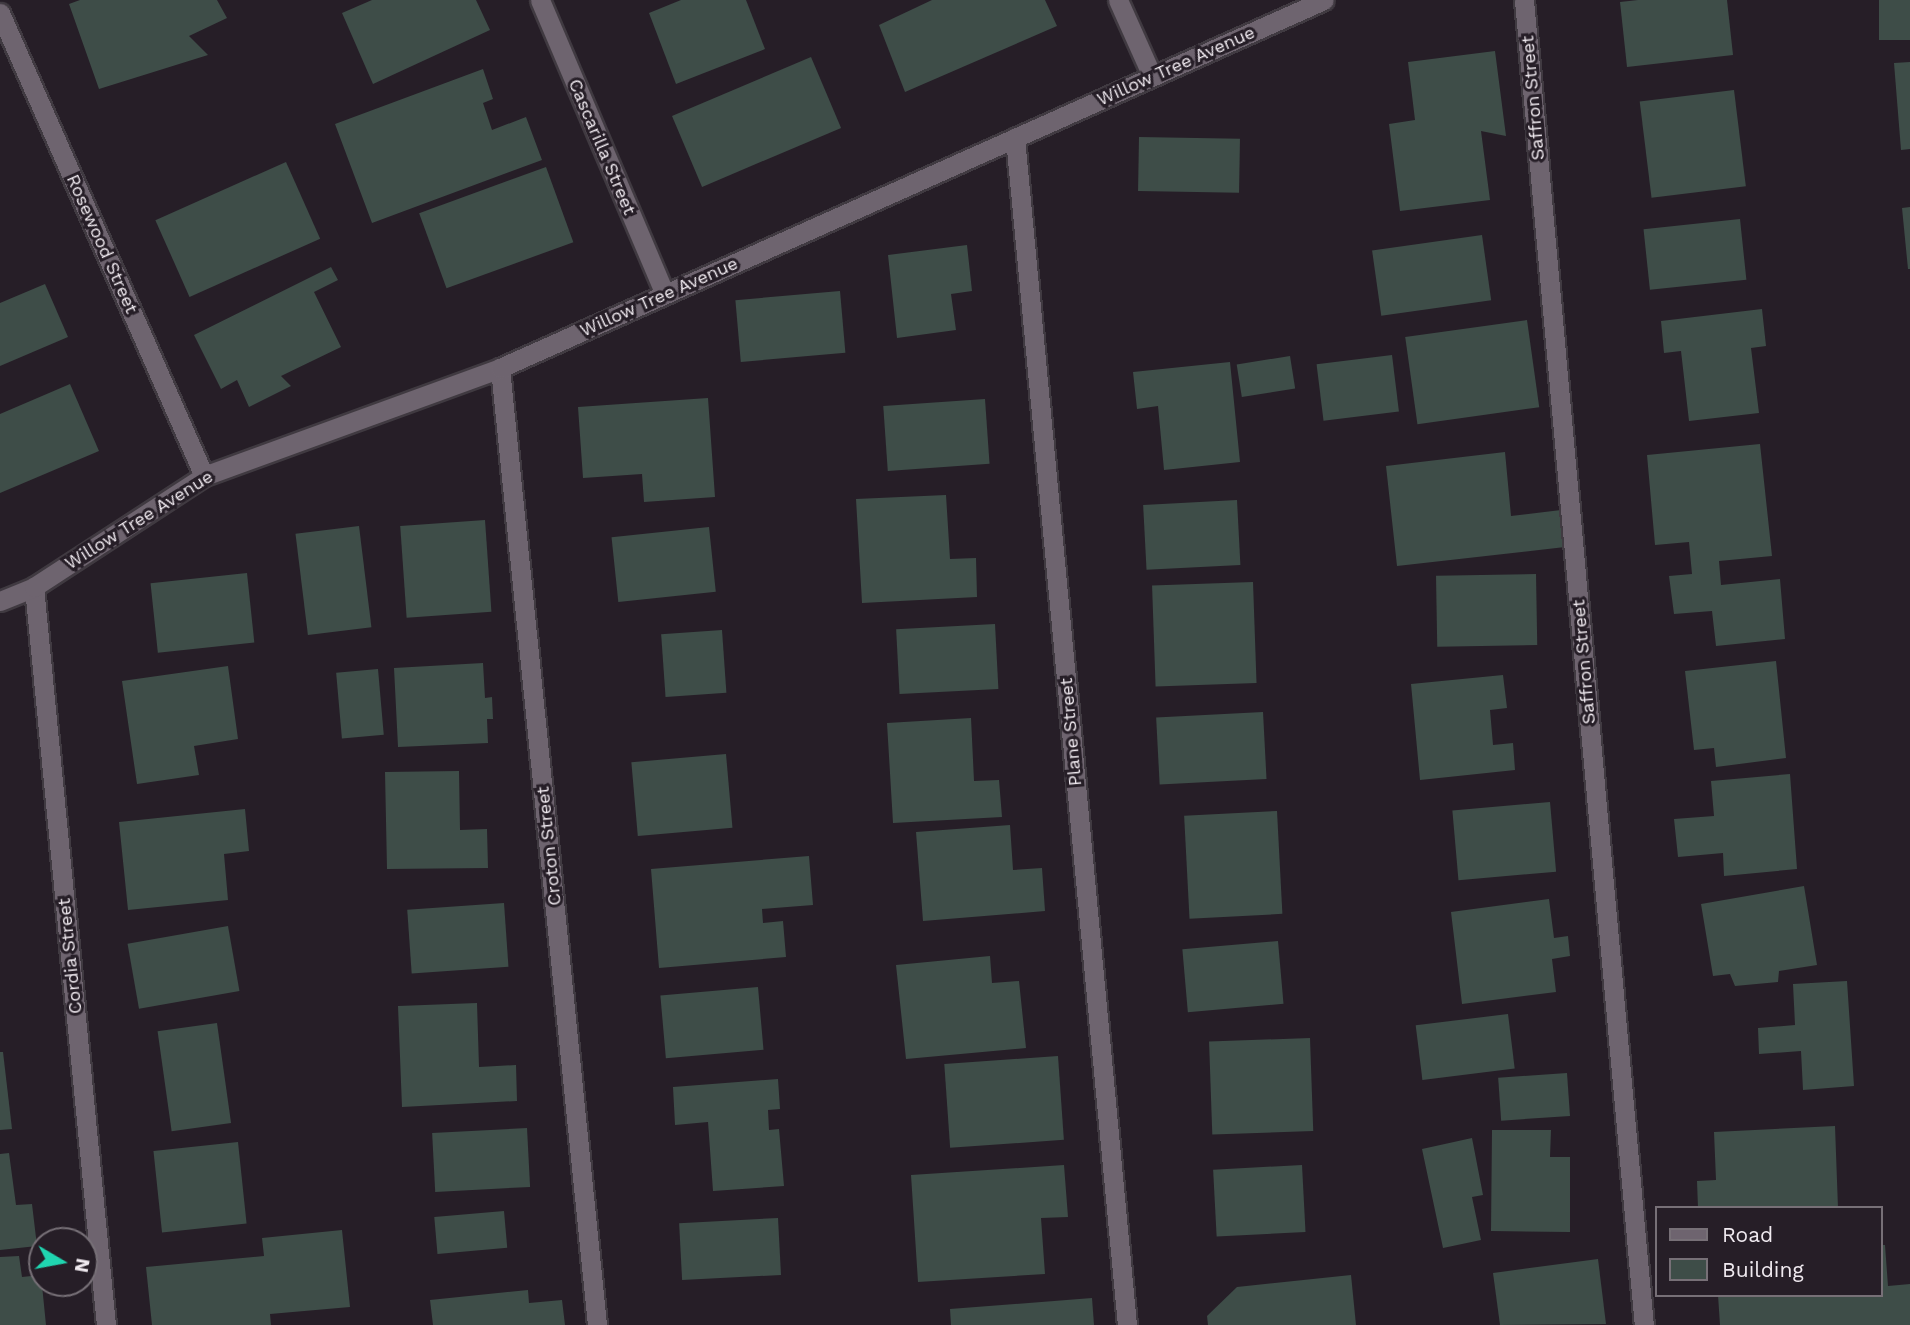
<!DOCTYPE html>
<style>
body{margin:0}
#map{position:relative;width:1910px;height:1325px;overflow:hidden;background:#261e27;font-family:"Work Sans",sans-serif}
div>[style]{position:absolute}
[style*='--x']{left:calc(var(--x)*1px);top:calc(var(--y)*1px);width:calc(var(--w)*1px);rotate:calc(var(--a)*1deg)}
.building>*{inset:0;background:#3e4d48;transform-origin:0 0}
.roads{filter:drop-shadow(2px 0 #403a41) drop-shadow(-2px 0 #403a41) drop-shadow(0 2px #403a41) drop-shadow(0 -2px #403a41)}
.minor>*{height:19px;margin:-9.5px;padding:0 9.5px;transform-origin:9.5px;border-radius:9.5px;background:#6e646f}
span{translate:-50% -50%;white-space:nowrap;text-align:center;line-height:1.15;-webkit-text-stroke:6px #261e27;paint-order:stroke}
.street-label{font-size:18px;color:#f0eaf0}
.legend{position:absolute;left:1655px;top:1206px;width:228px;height:91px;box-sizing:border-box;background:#261e27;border:2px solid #777077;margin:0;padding:9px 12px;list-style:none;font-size:21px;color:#f0eaf0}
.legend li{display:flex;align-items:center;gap:14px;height:35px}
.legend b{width:35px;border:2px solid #777077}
.north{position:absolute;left:28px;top:1227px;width:70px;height:70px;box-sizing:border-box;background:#261e27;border:2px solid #777077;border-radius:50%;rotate:100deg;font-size:19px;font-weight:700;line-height:28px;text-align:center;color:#f0eaf0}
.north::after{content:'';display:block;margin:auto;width:24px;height:32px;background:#20d5b0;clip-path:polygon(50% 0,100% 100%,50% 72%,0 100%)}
</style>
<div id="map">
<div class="building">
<i style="clip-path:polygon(80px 0,217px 0,227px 18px,189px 36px,208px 55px,99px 89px,69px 4px)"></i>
<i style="clip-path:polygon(372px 0,476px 0,490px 30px,373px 84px,342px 13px)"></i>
<i style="clip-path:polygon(681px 0,746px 0,765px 49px,676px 84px,649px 13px)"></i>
<i style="clip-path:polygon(932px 0,1045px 0,1057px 26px,905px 92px,879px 25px)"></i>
<i style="clip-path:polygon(1638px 0,1727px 0,1733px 55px,1627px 67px,1620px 2px)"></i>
<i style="left:1879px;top:0;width:31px;height:40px"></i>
<i style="clip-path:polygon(1495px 51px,1506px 136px,1481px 131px,1490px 200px,1400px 211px,1389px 124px,1415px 120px,1408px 62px)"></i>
<i style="left:811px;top:57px;width:77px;height:151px;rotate:67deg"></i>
<i style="clip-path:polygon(1910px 62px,1910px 149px,1901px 150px,1894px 63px)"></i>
<i style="clip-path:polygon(483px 69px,493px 99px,483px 103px,492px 130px,526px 117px,542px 160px,372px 223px,335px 124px)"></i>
<i style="left:1734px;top:90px;width:97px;height:95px;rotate:83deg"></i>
<i style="left:1139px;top:137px;width:101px;height:54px;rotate:1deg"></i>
<i style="left:286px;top:162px;width:84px;height:143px;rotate:66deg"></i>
<i style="left:546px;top:167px;width:80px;height:135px;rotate:70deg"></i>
<i style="clip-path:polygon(1910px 207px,1910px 269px,1908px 269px,1902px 208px)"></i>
<i style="left:1740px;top:219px;width:61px;height:97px;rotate:84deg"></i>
<i style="left:1482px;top:235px;width:66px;height:111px;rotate:82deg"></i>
<i style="clip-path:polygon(967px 245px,972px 291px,951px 294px,956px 330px,897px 338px,888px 255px)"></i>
<i style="clip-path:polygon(331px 267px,338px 280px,314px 292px,341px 347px,281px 376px,291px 386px,249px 407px,237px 380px,221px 389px,194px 335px)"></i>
<i style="clip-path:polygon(45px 284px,68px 337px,0 366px,0 303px)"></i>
<i style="left:840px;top:291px;width:62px;height:105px;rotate:85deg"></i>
<i style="clip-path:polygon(1762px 309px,1766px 346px,1751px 348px,1759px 413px,1689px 421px,1681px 351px,1664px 353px,1661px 321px)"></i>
<i style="left:1527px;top:320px;width:88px;height:123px;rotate:82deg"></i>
<i style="left:1392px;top:355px;width:57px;height:76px;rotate:83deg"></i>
<i style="left:1290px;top:356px;width:33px;height:54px;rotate:81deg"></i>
<i style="clip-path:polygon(1230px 362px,1240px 462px,1164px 470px,1158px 406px,1137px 409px,1133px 372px)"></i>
<i style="clip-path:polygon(70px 384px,99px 451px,0 493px,0 414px)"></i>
<i style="clip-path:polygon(708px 398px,715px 497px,644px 502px,642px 474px,583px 478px,578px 407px)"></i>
<i style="left:985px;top:399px;width:65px;height:102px;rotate:86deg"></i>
<i style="clip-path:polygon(1760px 444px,1772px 556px,1719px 561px,1721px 585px,1780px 579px,1785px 639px,1716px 646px,1712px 611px,1674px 614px,1669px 576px,1692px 574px,1689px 542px,1655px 545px,1647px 455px)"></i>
<i style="clip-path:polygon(1505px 452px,1511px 516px,1561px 510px,1565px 547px,1397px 566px,1386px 466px)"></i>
<i style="clip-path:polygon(946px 495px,950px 559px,976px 558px,977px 597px,862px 603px,856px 499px)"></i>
<i style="left:1237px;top:500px;width:65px;height:94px;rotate:87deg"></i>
<i style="left:485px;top:520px;width:92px;height:85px;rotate:86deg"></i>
<i style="left:359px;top:526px;width:102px;height:64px;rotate:83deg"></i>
<i style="left:709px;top:527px;width:65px;height:98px;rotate:84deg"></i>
<i style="left:247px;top:573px;width:70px;height:97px;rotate:84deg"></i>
<i style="left:1536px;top:574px;width:71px;height:100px;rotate:89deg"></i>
<i style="left:1253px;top:582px;width:101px;height:101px;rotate:88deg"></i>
<i style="left:995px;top:624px;width:65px;height:99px;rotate:87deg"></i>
<i style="left:722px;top:630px;width:63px;height:61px;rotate:86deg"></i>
<i style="clip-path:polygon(1776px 661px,1786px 758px,1716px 767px,1714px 748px,1694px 750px,1685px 671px)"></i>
<i style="clip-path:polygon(483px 663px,485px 698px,492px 697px,493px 719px,487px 719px,488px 743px,398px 747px,394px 668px)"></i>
<i style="clip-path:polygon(228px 666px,238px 739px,194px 746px,199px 775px,137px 784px,122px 681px)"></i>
<i style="left:378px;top:669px;width:66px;height:42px;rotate:85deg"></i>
<i style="clip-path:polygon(1503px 675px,1507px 708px,1490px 710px,1493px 745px,1513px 743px,1515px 770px,1420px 780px,1411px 684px)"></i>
<i style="left:1263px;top:712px;width:67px;height:107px;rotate:87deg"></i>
<i style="clip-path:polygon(971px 718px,974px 781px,999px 780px,1002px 817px,893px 823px,887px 723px)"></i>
<i style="left:726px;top:754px;width:74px;height:95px;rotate:85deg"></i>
<i style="clip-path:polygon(459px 771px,460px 830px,487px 829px,488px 868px,387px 869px,385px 772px)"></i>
<i style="clip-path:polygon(1790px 774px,1797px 869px,1724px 876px,1723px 853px,1678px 857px,1674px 819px,1714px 816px,1711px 781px)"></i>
<i style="left:1550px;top:802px;width:70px;height:98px;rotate:85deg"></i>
<i style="clip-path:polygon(245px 809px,249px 851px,224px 854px,228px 900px,128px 910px,119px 822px)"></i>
<i style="left:1277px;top:811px;width:103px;height:93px;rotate:87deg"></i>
<i style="clip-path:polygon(1010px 825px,1013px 870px,1042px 868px,1045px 911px,923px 921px,916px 832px)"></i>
<i style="clip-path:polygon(809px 856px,813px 905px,762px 909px,763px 923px,783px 921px,786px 957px,659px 968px,651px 869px)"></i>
<i style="clip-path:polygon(1804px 886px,1817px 965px,1779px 971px,1778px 982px,1735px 986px,1730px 974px,1713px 976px,1701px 904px)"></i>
<i style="clip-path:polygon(1549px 899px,1554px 938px,1568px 936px,1570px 956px,1552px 959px,1556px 992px,1462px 1004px,1451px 912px)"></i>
<i style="left:504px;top:903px;width:64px;height:97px;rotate:86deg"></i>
<i style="left:228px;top:926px;width:66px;height:102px;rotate:80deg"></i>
<i style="left:1278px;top:941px;width:63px;height:96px;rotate:85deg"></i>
<i style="clip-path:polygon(990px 956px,992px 983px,1019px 981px,1026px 1048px,906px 1059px,896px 965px)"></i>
<i style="clip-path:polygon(1847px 981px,1854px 1086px,1803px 1090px,1801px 1051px,1759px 1054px,1758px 1028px,1795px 1025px,1793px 984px)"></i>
<i style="left:758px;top:987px;width:63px;height:98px;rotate:85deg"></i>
<i style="clip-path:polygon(477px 1003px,479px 1067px,516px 1065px,517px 1101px,402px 1107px,398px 1006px)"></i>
<i style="left:1508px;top:1014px;width:55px;height:93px;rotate:83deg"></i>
<i style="left:217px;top:1023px;width:101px;height:60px;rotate:82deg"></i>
<i style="left:1310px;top:1038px;width:93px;height:101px;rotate:88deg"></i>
<i style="clip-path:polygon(0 1052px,3px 1052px,12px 1129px,0 1130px)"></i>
<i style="left:1058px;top:1056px;width:84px;height:114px;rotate:86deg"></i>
<i style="left:1567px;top:1073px;width:43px;height:69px;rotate:86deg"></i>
<i style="clip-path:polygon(778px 1079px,780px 1109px,768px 1110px,769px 1130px,779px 1129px,784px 1186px,713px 1191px,708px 1122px,675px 1125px,673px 1087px)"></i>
<i style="clip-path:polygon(1835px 1126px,1838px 1208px,1698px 1208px,1697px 1181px,1716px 1180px,1714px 1132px)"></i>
<i style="left:527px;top:1128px;width:59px;height:95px;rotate:87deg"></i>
<i style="clip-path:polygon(1492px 1130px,1551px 1130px,1550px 1157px,1570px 1157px,1570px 1232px,1491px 1231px)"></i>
<i style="clip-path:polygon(1472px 1138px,1483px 1195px,1472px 1197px,1481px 1240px,1443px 1248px,1422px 1149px)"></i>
<i style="left:238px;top:1142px;width:82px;height:85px;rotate:84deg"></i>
<i style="clip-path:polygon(9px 1153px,16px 1205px,32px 1204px,37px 1246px,0 1250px,0 1154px)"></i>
<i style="clip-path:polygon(1064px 1165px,1068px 1217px,1041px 1218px,1045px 1274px,918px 1282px,911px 1175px)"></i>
<i style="left:1302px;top:1165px;width:67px;height:89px;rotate:87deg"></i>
<i style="left:504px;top:1211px;width:37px;height:70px;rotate:85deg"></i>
<i style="left:778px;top:1218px;width:57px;height:99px;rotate:87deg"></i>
<i style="clip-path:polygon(342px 1230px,350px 1307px,270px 1314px,271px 1325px,152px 1325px,146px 1267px,264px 1256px,262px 1238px)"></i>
<i style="clip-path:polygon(1880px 1245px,1885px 1245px,1888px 1286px,1910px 1284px,1910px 1325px,1720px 1325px,1718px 1295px,1880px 1295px)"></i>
<i style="clip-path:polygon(19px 1256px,22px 1277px,41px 1275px,46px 1325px,0 1325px,0 1257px)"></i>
<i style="clip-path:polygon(1598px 1259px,1606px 1324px,1500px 1325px,1493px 1273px)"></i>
<i style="clip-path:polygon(1351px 1275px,1356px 1325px,1208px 1325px,1207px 1316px,1237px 1287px)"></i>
<i style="clip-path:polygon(528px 1290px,529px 1303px,562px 1300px,565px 1325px,433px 1325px,430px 1300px)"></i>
<i style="clip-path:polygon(1092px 1298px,1094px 1325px,951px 1325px,950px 1309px)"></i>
</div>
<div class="roads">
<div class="minor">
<i style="--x:540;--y:0;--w:319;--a:67"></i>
<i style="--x:1118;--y:0;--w:83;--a:65.9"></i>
<i style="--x:1524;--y:0;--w:1330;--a:84.83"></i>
<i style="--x:0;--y:13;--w:506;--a:66.22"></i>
<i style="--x:1015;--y:138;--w:1192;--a:84.61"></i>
<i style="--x:500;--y:368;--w:962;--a:84.21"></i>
<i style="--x:34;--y:587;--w:742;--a:84.43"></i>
<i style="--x:0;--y:601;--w:37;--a:-22"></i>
<i style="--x:34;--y:587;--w:203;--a:-33.1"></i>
<i style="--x:204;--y:476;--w:315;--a:-20"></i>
<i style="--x:500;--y:368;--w:902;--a:-24.07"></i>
</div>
</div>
<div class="street-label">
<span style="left:1176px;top:66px;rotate:-24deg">Willow Tree Avenue</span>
<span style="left:1533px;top:98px;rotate:-95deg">Saffron Street</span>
<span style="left:602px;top:147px;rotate:67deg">Cascarilla Street</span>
<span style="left:102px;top:244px;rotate:66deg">Rosewood Street</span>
<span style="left:659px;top:297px;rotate:-24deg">Willow Tree Avenue</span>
<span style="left:139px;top:520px;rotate:-32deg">Willow Tree Avenue</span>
<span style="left:1584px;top:662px;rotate:-95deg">Saffron Street</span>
<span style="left:1071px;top:732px;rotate:-95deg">Plane Street</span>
<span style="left:549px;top:846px;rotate:-96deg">Croton Street</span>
<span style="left:70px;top:956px;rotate:-96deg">Cordia Street</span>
</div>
<ul class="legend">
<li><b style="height:9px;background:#6e646f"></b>Road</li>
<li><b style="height:19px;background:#3e4d48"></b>Building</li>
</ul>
<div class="north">N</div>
</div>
